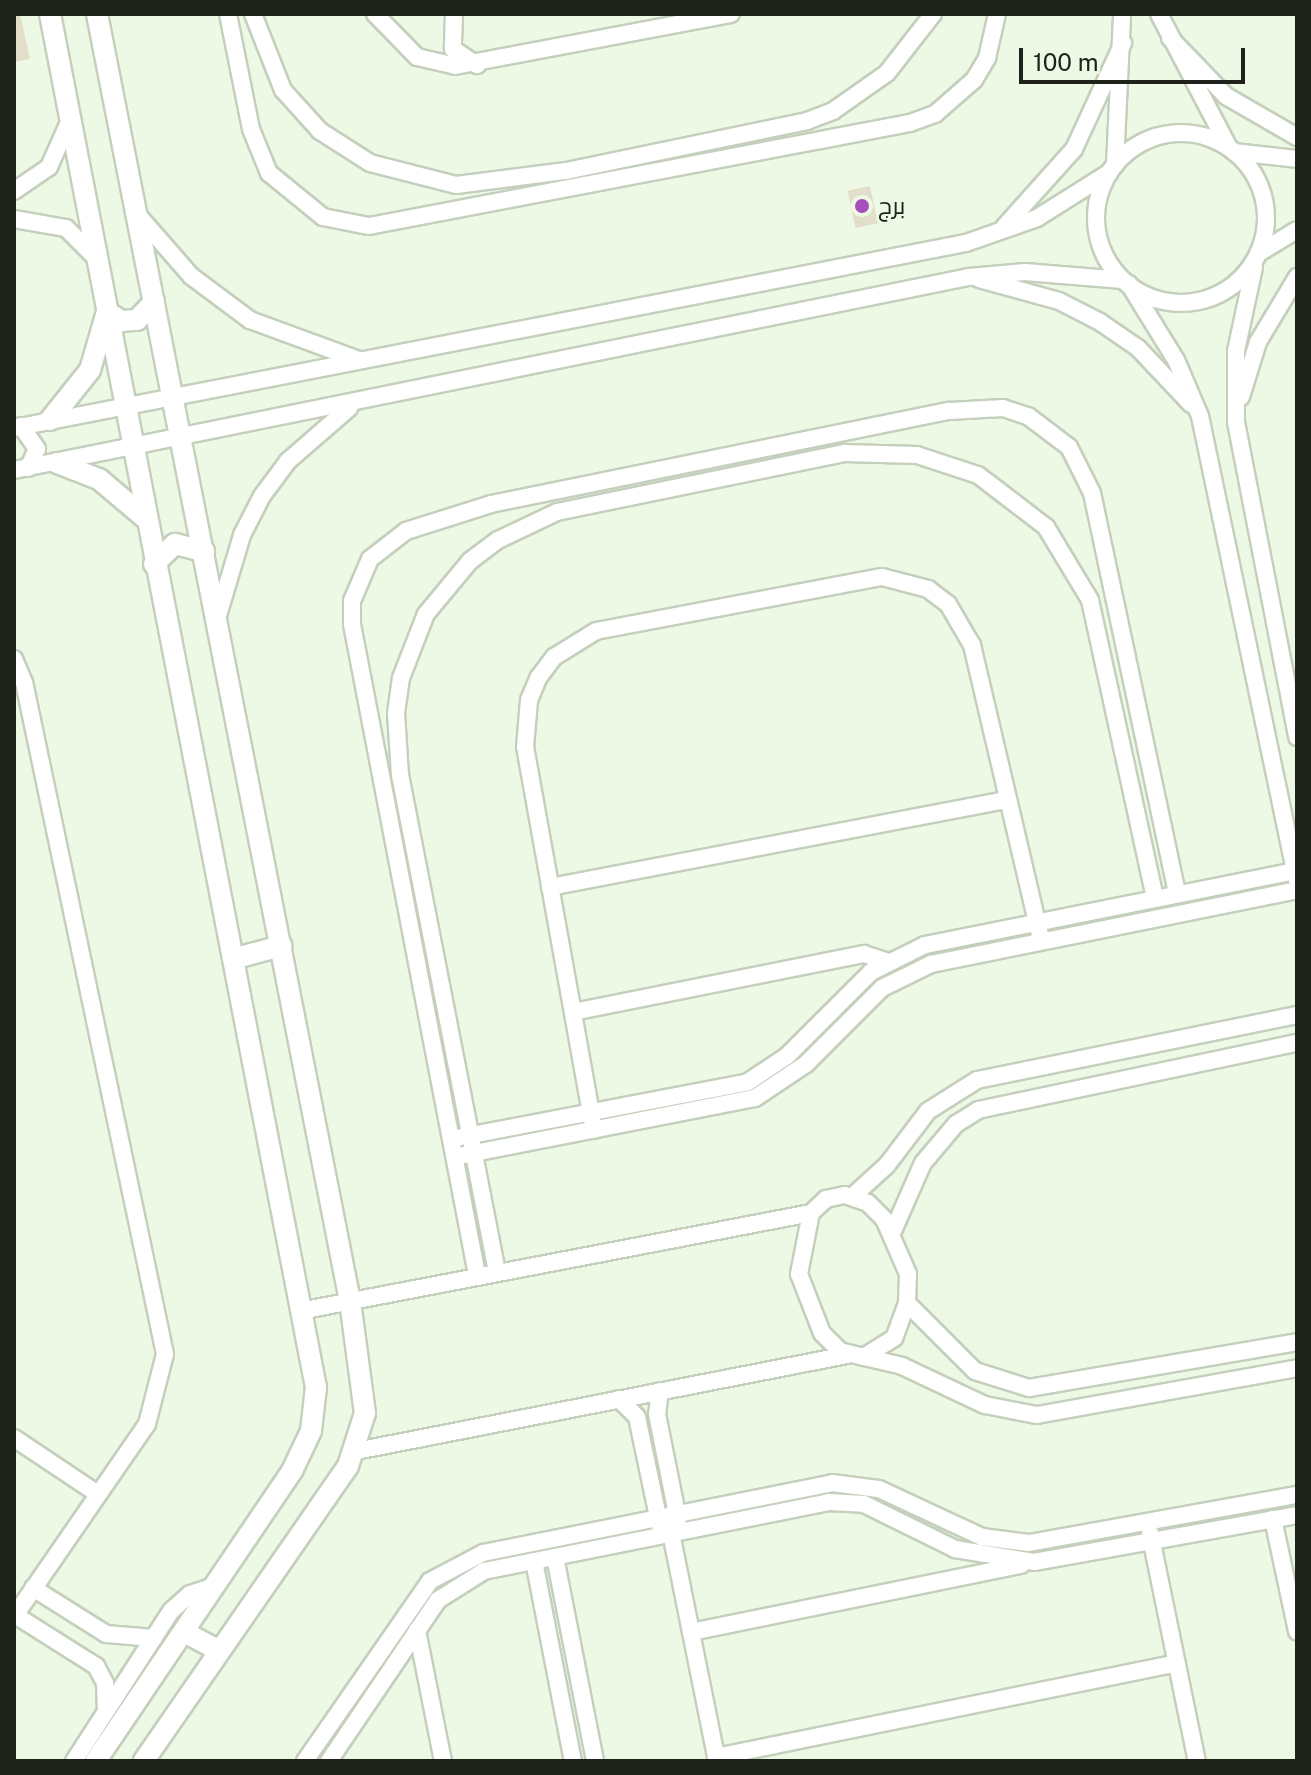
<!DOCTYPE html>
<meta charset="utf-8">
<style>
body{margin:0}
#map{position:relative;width:1311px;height:1775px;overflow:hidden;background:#edf8e5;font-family:"Public Sans",Cairo,sans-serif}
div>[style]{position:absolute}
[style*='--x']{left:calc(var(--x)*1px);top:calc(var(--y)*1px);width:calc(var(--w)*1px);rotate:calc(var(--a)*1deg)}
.building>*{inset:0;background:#e3deca;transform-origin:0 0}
.roads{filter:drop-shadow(2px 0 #c4cfbc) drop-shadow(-2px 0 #c4cfbc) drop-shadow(0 2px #c4cfbc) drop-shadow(0 -2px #c4cfbc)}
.minor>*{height:16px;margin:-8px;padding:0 8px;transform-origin:8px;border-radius:8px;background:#fff}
.minor>.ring{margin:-8px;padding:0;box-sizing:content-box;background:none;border:16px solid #fff;border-radius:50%}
.tertiary>*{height:20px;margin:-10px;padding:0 10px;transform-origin:10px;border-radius:10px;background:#fff}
.dots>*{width:22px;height:22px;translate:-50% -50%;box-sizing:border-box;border:4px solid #edf8e5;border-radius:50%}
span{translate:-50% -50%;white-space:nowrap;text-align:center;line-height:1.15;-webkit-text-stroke:6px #edf8e5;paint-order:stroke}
.poi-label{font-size:24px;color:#1e221b}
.left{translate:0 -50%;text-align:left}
.frame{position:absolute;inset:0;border:16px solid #1e221b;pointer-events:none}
.scale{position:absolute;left:1019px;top:48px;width:226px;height:36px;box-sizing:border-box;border:4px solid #1e221b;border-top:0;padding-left:10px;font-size:24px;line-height:28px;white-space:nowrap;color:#1e221b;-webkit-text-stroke:6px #edf8e5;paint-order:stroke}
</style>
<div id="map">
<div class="building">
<i style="clip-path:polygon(14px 14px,20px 14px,30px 59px,14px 62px)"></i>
<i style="left:870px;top:186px;width:38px;height:23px;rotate:78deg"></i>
</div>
<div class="roads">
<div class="minor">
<i style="--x:228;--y:14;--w:117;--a:78.7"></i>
<i style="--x:251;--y:129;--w:48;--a:67.8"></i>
<i style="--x:269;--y:173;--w:70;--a:39.2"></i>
<i style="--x:323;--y:217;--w:47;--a:11.1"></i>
<i style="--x:369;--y:226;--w:551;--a:-10.78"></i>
<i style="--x:910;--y:123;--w:27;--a:-20"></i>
<i style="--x:935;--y:114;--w:52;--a:-41.1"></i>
<i style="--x:974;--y:80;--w:26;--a:-59"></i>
<i style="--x:987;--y:58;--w:45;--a:-77.2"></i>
<i style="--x:253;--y:14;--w:82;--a:68.5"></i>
<i style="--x:283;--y:90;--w:55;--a:47.9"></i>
<i style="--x:320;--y:131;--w:59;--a:32.6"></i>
<i style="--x:370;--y:163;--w:89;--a:14.3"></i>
<i style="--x:456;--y:185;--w:111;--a:-7.3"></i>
<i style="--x:566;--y:171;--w:246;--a:-11.7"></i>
<i style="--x:807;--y:121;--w:28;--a:-21"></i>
<i style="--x:833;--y:111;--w:66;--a:-35.1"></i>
<i style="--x:887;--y:73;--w:75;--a:-52.1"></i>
<i style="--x:375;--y:14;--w:60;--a:45.7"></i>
<i style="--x:417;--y:57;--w:39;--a:13"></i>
<i style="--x:455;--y:66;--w:281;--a:-10.7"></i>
<i style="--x:454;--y:14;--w:35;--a:92"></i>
<i style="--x:453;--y:49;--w:29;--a:34"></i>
<i style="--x:1159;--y:14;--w:151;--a:62.4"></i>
<i style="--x:1170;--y:38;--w:81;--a:46"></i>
<i style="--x:1226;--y:96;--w:82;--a:30"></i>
<i class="ring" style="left:1096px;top:133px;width:154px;height:154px"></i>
<i style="--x:1234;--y:152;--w:63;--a:6.3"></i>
<i style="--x:1115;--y:165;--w:151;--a:-87.3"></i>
<i style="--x:14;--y:191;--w:42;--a:-34.4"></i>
<i style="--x:49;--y:167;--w:49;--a:-66"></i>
<i style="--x:137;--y:214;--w:82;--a:48.9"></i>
<i style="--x:191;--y:276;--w:74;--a:36.7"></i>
<i style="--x:250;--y:320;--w:116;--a:20.2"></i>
<i style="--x:14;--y:219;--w:53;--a:9.8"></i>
<i style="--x:66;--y:228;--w:40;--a:45"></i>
<i style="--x:1004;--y:227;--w:105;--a:-48.1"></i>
<i style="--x:1074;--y:149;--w:117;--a:-65.2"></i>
<i style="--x:1259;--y:253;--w:44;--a:-31.2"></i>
<i style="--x:1254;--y:267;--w:86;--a:102.1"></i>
<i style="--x:1236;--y:351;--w:71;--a:90"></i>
<i style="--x:1236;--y:422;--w:321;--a:79"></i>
<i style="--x:979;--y:279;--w:83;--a:15.4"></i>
<i style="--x:1059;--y:301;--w:46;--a:27.1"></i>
<i style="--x:1100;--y:322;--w:46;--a:34.4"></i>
<i style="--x:1138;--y:348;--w:77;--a:46.6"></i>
<i style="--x:1129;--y:284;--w:89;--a:58.3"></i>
<i style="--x:1176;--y:360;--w:61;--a:66.8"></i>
<i style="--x:1200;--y:416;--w:474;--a:78.2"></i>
<i style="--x:1241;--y:397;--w:58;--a:-72.8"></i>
<i style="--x:1258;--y:342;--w:76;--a:-59"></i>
<i style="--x:21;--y:426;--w:28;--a:55"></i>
<i style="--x:37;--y:449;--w:21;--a:115"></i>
<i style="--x:14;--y:428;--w:970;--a:-11"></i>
<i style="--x:966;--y:243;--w:75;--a:-19.4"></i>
<i style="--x:1037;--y:218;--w:86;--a:-32.2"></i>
<i style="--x:14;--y:470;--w:974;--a:-11.43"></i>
<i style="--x:969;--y:277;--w:56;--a:-5.1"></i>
<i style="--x:1025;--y:272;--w:98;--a:4.7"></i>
<i style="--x:217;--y:619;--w:88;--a:-73.4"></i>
<i style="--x:242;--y:535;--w:44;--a:-62.9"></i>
<i style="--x:262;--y:496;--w:44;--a:-53.4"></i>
<i style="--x:288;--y:461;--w:81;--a:-41"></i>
<i style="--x:14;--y:659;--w:25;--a:67"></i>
<i style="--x:24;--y:682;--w:687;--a:78.15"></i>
<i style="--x:165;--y:1354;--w:72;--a:104.4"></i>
<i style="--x:147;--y:1424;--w:234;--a:124.6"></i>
<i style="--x:550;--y:887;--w:466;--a:-10.8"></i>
<i style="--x:573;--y:1012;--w:297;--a:-11.3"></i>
<i style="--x:864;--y:954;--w:23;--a:18"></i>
<i style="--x:594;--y:1130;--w:389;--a:-100.2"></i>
<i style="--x:525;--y:747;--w:47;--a:-85.1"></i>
<i style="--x:529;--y:700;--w:25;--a:-67"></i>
<i style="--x:539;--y:677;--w:25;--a:-53"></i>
<i style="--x:554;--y:657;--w:49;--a:-31.8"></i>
<i style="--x:596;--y:631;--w:291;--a:-10.7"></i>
<i style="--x:882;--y:577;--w:48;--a:14.6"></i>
<i style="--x:928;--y:589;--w:25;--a:37"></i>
<i style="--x:948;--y:604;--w:48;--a:59.7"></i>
<i style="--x:972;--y:645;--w:302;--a:76.8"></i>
<i style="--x:461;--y:1137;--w:292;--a:-10.8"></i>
<i style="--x:748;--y:1082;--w:47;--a:-33.7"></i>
<i style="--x:787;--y:1056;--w:119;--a:-45"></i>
<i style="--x:871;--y:972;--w:60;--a:-26.6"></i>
<i style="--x:925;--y:945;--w:379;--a:-11.3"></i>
<i style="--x:464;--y:1155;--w:297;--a:-11.1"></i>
<i style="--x:755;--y:1098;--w:61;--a:-33.7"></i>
<i style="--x:806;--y:1064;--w:107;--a:-45"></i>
<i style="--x:882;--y:988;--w:55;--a:-26.1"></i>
<i style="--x:931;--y:964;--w:373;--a:-11.4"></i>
<i style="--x:845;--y:1195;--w:24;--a:19"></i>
<i style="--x:868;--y:1203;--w:23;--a:45"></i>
<i style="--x:884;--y:1219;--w:60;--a:66.4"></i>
<i style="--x:908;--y:1274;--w:29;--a:92"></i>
<i style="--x:907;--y:1303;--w:37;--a:110"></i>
<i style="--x:894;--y:1338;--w:36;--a:148"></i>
<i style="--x:864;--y:1357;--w:25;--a:-166"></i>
<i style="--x:840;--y:1351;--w:25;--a:-135"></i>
<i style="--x:822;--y:1333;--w:63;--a:-111.3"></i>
<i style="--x:799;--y:1274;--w:62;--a:-78.9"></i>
<i style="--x:811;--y:1213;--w:21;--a:-43"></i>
<i style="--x:826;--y:1199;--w:19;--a:-12"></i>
<i style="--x:853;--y:1196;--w:46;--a:-42.4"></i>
<i style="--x:887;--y:1165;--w:68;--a:-52.8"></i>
<i style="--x:928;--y:1111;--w:58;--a:-32.3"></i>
<i style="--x:977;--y:1080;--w:327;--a:-11.5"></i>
<i style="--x:893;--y:1231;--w:74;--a:-66.2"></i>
<i style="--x:923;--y:1163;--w:51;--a:-49.8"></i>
<i style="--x:956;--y:1124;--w:26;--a:-32"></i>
<i style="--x:978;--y:1110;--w:326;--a:-11.9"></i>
<i style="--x:497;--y:1272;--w:506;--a:-101.04"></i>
<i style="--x:400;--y:775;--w:62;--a:-93.7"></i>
<i style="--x:396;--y:713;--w:35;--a:-82"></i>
<i style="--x:401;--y:678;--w:69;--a:-68.7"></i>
<i style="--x:426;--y:614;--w:69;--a:-50.3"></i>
<i style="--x:470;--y:561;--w:35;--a:-37"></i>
<i style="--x:498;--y:540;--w:65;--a:-25.4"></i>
<i style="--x:557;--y:512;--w:294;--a:-11.6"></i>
<i style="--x:845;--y:453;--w:72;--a:1.6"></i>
<i style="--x:917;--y:455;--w:64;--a:18.2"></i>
<i style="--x:978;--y:475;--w:86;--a:37.4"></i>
<i style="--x:1046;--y:527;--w:85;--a:58.9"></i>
<i style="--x:1090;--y:600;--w:305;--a:77.7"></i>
<i style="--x:477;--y:1275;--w:663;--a:-100.87"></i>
<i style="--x:352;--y:624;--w:23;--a:-90"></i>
<i style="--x:352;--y:601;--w:46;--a:-66.8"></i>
<i style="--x:370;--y:559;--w:46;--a:-37.9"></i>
<i style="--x:406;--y:531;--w:89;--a:-17.6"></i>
<i style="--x:491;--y:504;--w:468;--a:-11.5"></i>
<i style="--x:950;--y:411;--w:53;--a:-3.2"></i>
<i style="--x:1003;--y:408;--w:26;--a:18"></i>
<i style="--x:1028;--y:416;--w:51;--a:37.1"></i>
<i style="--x:1069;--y:447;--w:51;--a:63.4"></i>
<i style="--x:1092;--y:493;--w:410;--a:78"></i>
<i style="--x:907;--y:1303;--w:96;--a:45"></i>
<i style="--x:975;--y:1371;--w:57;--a:17.5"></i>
<i style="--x:1029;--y:1388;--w:272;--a:-9.7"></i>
<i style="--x:305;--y:1310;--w:515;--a:-10.85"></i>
<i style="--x:864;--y:1357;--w:39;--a:13"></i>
<i style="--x:902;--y:1366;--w:92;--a:25.2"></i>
<i style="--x:985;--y:1405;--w:53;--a:10.9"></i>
<i style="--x:1037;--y:1415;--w:264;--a:-10.2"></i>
<i style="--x:660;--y:1391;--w:23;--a:97"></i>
<i style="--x:657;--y:1414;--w:107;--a:78.7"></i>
<i style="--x:678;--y:1519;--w:16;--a:117"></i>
<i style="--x:671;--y:1533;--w:233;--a:78.6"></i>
<i style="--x:619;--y:1399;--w:25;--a:45"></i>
<i style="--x:637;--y:1417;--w:111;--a:78.1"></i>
<i style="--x:14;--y:1438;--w:101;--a:33.7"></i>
<i style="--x:356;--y:1451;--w:500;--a:-11.06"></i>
<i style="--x:1273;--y:1519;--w:115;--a:77.9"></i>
<i style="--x:1150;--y:1533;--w:233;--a:78.4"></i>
<i style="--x:555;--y:1557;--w:208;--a:78.9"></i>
<i style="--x:534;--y:1561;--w:204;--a:79"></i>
<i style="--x:33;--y:1588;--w:86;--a:32.2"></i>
<i style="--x:106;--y:1634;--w:48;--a:4.8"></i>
<i style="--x:15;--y:1615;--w:96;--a:32.2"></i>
<i style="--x:96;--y:1666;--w:19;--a:62"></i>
<i style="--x:105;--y:1683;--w:27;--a:88"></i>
<i style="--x:417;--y:1630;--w:134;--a:78.8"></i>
<i style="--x:691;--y:1632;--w:337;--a:-11.5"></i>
<i style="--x:716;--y:1757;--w:470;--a:-11.5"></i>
<i style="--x:74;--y:1761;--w:179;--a:-57.1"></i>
<i style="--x:171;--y:1611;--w:25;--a:-42"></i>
<i style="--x:190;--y:1594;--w:26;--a:-18"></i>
<i style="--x:305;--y:1761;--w:219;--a:-55.2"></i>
<i style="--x:430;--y:1581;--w:60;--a:-27.8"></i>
<i style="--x:483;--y:1553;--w:356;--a:-11.3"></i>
<i style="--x:832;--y:1483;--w:47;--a:7.3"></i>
<i style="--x:879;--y:1489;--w:114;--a:25"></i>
<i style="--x:982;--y:1537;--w:47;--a:7.3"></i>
<i style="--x:1029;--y:1543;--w:272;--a:-10.2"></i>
<i style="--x:329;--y:1761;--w:194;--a:-55.9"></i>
<i style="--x:438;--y:1600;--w:54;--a:-32.2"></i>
<i style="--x:484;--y:1571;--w:351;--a:-11.3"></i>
<i style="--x:828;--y:1502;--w:36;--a:3"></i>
<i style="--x:864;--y:1504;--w:102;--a:26.3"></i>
<i style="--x:955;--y:1549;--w:80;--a:9.3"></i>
<i style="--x:1034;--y:1562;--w:267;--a:-10.1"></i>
</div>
<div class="tertiary">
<i style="--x:50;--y:14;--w:1399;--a:79.04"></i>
<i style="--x:316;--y:1387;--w:44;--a:96.5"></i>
<i style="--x:311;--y:1431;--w:44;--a:115.4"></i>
<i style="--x:292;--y:1471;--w:350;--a:124.1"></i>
<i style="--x:97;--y:14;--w:1312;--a:78.88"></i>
<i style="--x:350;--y:1301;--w:113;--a:82.4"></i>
<i style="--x:365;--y:1413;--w:56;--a:107.8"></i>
<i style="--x:348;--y:1466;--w:359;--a:124.7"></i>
<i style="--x:50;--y:420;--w:64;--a:-51.3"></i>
<i style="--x:90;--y:370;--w:60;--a:-73.7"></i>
<i style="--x:107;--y:312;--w:17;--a:33"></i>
<i style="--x:121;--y:321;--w:16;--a:-4"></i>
<i style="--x:137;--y:320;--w:25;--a:-47"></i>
<i style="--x:57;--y:463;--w:45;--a:20.9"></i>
<i style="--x:99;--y:479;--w:59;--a:40.2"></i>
<i style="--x:154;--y:564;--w:29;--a:-44"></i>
<i style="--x:175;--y:544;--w:30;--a:14"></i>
<i style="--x:236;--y:958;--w:47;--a:-14.9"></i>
<i style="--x:184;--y:1632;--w:40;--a:28"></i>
</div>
</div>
<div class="dots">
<i style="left:862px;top:206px;background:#a64fbd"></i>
</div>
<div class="poi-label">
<span class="left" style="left:878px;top:206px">برج</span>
</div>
<div class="frame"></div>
<div class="scale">100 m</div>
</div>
